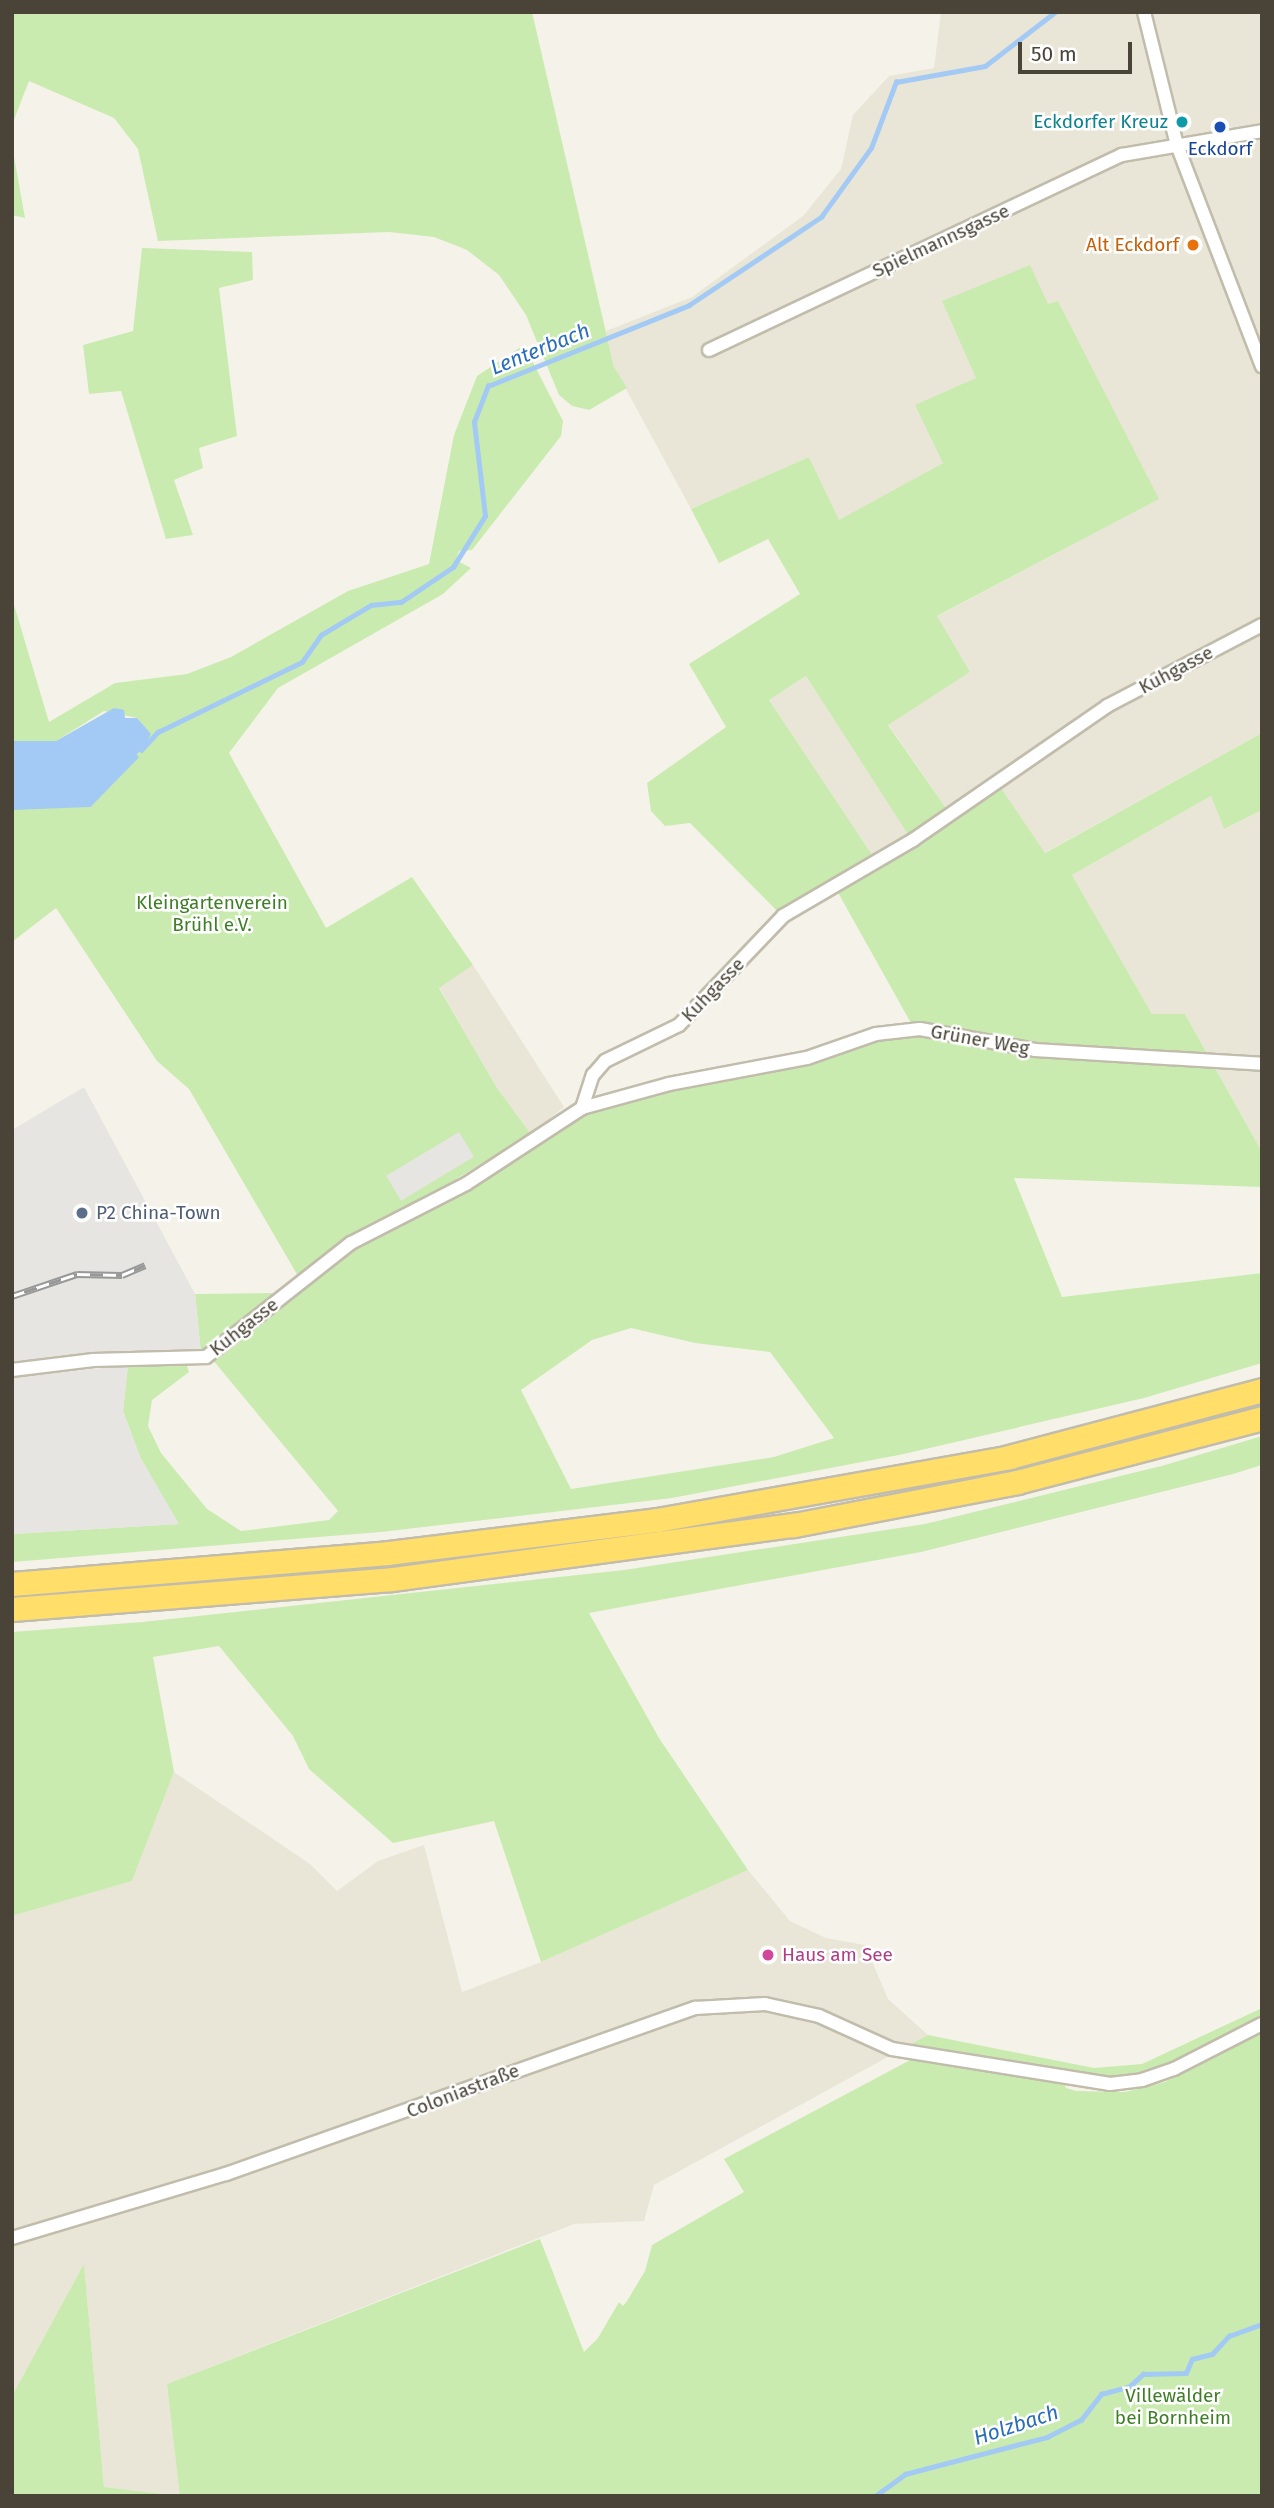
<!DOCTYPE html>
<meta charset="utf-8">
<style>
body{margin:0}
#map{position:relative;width:1274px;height:2508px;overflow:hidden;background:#f5f3e9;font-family:"Fira Sans",sans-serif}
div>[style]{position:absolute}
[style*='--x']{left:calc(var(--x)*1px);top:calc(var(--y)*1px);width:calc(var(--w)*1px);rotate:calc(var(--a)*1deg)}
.residential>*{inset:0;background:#e9e6d7;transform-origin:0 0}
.green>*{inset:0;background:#caebb0}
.parking>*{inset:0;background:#e6e5e1;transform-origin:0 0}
.water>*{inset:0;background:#a3caf4}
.stream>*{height:4.5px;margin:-2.25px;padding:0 2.25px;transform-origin:2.25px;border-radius:2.25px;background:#a3caf4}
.roads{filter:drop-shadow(2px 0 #c1bcab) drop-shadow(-2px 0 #c1bcab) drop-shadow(0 2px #c1bcab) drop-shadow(0 -2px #c1bcab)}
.minor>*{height:12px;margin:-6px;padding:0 6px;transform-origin:6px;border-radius:6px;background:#fff}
.motorway>*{height:23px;margin:-11.5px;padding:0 11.5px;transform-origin:11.5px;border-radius:11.5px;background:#ffde6a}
.rail>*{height:7px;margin-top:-3.5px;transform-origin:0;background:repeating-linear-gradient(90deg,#fff 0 13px,#989898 0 26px);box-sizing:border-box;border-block:2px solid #989898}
.dots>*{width:19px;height:19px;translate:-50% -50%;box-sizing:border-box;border:4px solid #fff;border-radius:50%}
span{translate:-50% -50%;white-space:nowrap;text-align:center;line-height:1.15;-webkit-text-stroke:5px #fff;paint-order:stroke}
.culture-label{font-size:19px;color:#0d838f}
.right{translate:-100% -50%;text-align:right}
.transit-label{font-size:19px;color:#164399}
.street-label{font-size:19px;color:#494437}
.food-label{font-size:19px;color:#c56008}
.park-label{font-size:19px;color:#3e7f26}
.service-label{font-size:19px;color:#4e5e75}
.left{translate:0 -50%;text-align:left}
.hotel-label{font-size:19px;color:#b23c85}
.water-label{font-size:21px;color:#2a6dbb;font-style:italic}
.frame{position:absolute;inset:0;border:14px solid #494437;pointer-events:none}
.scale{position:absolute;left:1018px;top:42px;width:114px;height:32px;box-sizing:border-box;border:4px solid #494437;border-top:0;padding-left:9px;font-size:21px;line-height:24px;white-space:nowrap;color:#494437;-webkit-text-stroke:5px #fff;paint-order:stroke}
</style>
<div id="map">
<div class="residential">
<i style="clip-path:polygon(941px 12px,1262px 12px,1262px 733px,1044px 853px,1001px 788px,955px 821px,888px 724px,970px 672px,936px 617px,1158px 499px,1058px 301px,1048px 305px,976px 378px,943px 463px,839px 521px,809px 457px,691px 509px,614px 367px,606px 331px,692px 297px,803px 216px,841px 169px,853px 115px,889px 76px,934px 68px)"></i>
<i style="left:806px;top:676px;width:192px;height:44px;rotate:57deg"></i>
<i style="clip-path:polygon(1211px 796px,1224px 829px,1262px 810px,1262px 1152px,1185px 1014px,1152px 1014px,1072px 875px)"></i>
<i style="clip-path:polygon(473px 965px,564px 1107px,531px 1134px,497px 1088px,439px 987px)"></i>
<i style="clip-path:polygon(174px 1772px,310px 1864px,337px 1891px,378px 1861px,424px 1845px,462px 1992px,541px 1962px,748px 1870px,790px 1921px,826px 1938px,865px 1945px,888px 1999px,928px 2035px,654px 2185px,644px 2221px,574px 2224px,167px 2384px,181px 2496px,104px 2487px,84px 2265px,12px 2396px,12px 1916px,132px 1881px)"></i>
</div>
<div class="green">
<i style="clip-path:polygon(12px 12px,532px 12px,614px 367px,627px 388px,589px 410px,572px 406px,559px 395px,526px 315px,499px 275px,467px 250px,434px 237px,389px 232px,158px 241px,138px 149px,114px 118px,29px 81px,12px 125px)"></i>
<i style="clip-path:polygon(12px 145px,25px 218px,12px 215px)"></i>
<i style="clip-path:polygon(142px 248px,252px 252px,253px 280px,219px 288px,237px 436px,199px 448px,203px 468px,174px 480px,193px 535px,166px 539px,121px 391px,89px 394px,83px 345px,133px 331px)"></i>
<i style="clip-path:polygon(evenodd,1030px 265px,1048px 304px,1058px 301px,1159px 499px,937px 616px,970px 672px,888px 725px,955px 821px,1001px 788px,1045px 853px,1262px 733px,1262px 810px,1224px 829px,1211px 796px,1072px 875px,1152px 1014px,1185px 1014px,1262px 1152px,1262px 1187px,1014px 1178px,1062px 1297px,1262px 1273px,1262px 1363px,1144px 1398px,904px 1454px,672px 1498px,381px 1532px,12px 1562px,12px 1534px,178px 1524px,140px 1457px,123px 1411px,128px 1365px,187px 1366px,189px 1372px,152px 1400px,148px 1426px,161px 1453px,207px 1509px,241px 1531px,329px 1520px,338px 1511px,212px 1359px,353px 1248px,585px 1113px,655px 1092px,882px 1038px,923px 1034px,1036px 1044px,912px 1025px,836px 889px,915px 845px,806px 676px,769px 700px,874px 858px,780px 914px,690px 823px,665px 826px,651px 811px,647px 783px,726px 727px,689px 664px,800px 594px,768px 539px,719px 563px,691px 509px,809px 457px,839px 520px,943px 463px,915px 405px,976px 378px,942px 301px,1030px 265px,631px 1328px,695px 1343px,770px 1352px,834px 1438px,774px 1457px,571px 1489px,521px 1390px,592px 1340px,631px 1328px)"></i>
<i style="clip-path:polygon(524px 345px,563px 421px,561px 436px,472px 550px,459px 551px,456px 560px,471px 568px,443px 594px,278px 688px,229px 753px,326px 928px,412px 877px,473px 965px,439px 988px,497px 1088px,531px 1134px,456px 1179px,455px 1186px,363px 1230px,298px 1276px,189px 1089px,157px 1061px,56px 908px,12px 942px,12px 807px,89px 803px,144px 747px,150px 734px,137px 718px,104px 711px,56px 741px,12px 741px,12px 598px,49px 722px,115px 683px,187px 674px,231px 657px,348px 591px,429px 564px,454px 435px,477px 376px)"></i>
<i style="clip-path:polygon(272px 1293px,277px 1293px,201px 1354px,195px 1294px)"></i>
<i style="clip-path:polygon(1262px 1436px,1262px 1465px,1233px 1474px,921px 1552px,589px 1613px,659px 1738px,748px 1870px,541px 1962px,494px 1821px,393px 1843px,309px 1769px,293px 1736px,219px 1646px,153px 1657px,174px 1772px,132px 1881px,12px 1916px,12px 1632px,142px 1622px,624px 1570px,925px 1524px,1165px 1465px)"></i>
<i style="clip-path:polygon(1262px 2008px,1262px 2017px,1175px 2061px,1142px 2074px,1112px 2077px,911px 2044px,928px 2035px,1094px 2068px,1142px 2064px)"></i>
<i style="clip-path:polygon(1262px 2033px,1262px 2496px,12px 2496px,12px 2396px,84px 2264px,104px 2487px,180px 2496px,167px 2384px,540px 2239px,584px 2352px,598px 2338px,619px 2302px,623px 2306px,627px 2301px,645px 2271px,652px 2245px,744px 2192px,724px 2159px,914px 2058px,1064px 2081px,1066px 2088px,1076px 2091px,1125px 2092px,1165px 2082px)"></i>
</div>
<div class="parking">
<i style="clip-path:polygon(84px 1087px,195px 1294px,201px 1354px,12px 1366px,12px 1130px)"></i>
<i style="left:459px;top:1132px;width:29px;height:85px;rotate:59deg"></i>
<i style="clip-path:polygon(128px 1365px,123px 1411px,140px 1457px,179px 1524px,12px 1534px,12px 1378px)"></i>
</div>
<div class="water">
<i style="clip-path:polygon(114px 708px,124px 710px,125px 718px,137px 718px,151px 734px,144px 747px,89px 804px,12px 807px,12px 741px,56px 741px)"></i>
</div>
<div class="stream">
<i style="--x:141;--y:750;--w:25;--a:-47"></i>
<i style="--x:158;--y:732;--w:160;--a:-25.9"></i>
<i style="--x:302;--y:662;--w:33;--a:-55"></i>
<i style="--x:321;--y:635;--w:58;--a:-31"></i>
<i style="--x:371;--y:605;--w:30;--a:-6"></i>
<i style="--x:401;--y:602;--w:63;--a:-33.9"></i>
<i style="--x:453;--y:567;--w:60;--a:-57.9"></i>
<i style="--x:485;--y:516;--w:95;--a:-96.7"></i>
<i style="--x:474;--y:422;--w:39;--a:-69"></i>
<i style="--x:488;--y:386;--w:217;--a:-21.9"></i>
<i style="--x:689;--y:305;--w:159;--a:-33.7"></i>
<i style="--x:821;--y:217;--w:85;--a:-54.1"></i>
<i style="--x:871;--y:148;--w:71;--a:-69.3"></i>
<i style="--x:896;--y:82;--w:90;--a:-10.2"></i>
<i style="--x:985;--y:66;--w:88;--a:-37.6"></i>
<i style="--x:12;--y:807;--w:77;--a:-2.2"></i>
<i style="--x:89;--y:804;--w:66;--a:-45.6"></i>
<i style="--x:875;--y:2496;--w:37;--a:-36"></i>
<i style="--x:905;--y:2474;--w:147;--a:-14.6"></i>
<i style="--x:1047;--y:2437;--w:38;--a:-27"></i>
<i style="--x:1081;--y:2420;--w:33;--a:-52"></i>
<i style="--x:1101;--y:2394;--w:30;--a:-15"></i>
<i style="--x:1130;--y:2386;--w:18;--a:-43"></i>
<i style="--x:1143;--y:2374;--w:43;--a:-1.3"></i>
<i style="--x:1186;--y:2373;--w:15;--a:-67"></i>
<i style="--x:1192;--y:2359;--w:21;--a:-14"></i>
<i style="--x:1212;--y:2354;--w:25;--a:-47"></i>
<i style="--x:1229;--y:2336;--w:35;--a:-20"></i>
</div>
<div class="roads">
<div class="minor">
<i style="--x:1144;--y:12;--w:137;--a:76.1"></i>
<i style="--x:1177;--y:145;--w:237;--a:69"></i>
<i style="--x:709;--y:350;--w:457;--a:-25.3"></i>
<i style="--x:1122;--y:155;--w:142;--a:-9.7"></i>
<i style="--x:582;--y:1108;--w:35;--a:-72"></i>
<i style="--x:593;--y:1075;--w:18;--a:-49"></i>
<i style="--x:605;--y:1061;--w:82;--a:-25.9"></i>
<i style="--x:679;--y:1025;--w:151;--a:-46.3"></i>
<i style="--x:783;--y:916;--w:151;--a:-30.3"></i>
<i style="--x:913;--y:840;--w:236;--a:-34.6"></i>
<i style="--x:1107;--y:706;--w:175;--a:-27.6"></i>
<i style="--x:12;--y:1370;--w:82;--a:-7"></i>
<i style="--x:93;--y:1360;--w:113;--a:-1.5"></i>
<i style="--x:206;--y:1357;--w:184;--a:-38.2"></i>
<i style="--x:351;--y:1243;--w:129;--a:-27.2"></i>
<i style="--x:466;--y:1184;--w:139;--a:-33.2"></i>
<i style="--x:582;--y:1108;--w:90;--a:-15.4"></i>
<i style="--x:669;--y:1084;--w:140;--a:-10.7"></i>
<i style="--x:807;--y:1058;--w:73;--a:-19.2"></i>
<i style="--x:876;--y:1034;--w:44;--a:-6.5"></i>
<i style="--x:920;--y:1029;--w:117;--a:10.3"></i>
<i style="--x:1035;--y:1050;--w:227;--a:3.5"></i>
<i style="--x:12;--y:2238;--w:223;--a:-16.7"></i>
<i style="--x:226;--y:2174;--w:498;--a:-19.5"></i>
<i style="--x:695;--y:2008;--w:70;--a:-3.3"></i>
<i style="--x:765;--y:2004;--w:55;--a:12.5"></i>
<i style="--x:819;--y:2016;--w:80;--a:24.3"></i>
<i style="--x:892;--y:2049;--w:221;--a:9.1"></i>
<i style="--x:1110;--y:2084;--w:32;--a:-7"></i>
<i style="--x:1142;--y:2080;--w:34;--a:-19"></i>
<i style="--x:1174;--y:2069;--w:99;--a:-27.1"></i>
</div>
<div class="motorway">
<i style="--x:12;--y:1584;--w:377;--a:-4.7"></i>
<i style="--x:388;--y:1553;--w:271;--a:-7"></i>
<i style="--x:657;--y:1520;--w:358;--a:-10.1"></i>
<i style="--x:1009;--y:1457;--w:262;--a:-14.8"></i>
<i style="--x:12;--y:1609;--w:381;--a:-4.5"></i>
<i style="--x:392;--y:1579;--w:406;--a:-7.7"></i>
<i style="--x:794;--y:1525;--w:227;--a:-10.9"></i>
<i style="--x:1017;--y:1482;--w:253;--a:-14.6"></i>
</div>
</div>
<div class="rail">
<i style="--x:12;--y:1296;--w:69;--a:-18.7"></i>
<i style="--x:77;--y:1274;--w:45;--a:1.3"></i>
<i style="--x:122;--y:1275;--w:25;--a:-23"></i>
</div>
<div class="dots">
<i style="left:1182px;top:122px;background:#0f9aa8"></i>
<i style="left:1220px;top:127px;background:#1a4fb4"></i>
<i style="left:1193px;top:245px;background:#e8710a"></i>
<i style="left:82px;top:1213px;background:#5c6f8a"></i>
<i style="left:768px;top:1955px;background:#d1479c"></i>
</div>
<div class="culture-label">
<span class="right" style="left:1168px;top:122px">Eckdorfer Kreuz</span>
</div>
<div class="transit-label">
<span style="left:1220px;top:149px">Eckdorf</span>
</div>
<div class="street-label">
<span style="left:941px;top:241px;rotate:-25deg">Spielmannsgasse</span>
<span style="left:1176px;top:670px;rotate:-28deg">Kuhgasse</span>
<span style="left:713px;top:990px;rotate:-46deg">Kuhgasse</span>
<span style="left:980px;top:1040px;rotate:10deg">Grüner Weg</span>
<span style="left:244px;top:1327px;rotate:-38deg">Kuhgasse</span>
<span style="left:463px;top:2091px;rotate:-21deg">Coloniastraße</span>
</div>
<div class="food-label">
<span class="right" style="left:1179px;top:245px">Alt Eckdorf</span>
</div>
<div class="park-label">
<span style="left:212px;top:914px">Kleingartenverein<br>Brühl e.V.</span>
<span style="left:1173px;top:2407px">Villewälder<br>bei Bornheim</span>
</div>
<div class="service-label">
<span class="left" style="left:96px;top:1213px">P2 China-Town</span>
</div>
<div class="hotel-label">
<span class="left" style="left:782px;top:1955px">Haus am See</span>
</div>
<div class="water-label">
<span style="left:540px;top:349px;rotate:-22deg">Lenterbach</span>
<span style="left:1016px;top:2425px;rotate:-18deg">Holzbach</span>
</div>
<div class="frame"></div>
<div class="scale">50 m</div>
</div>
